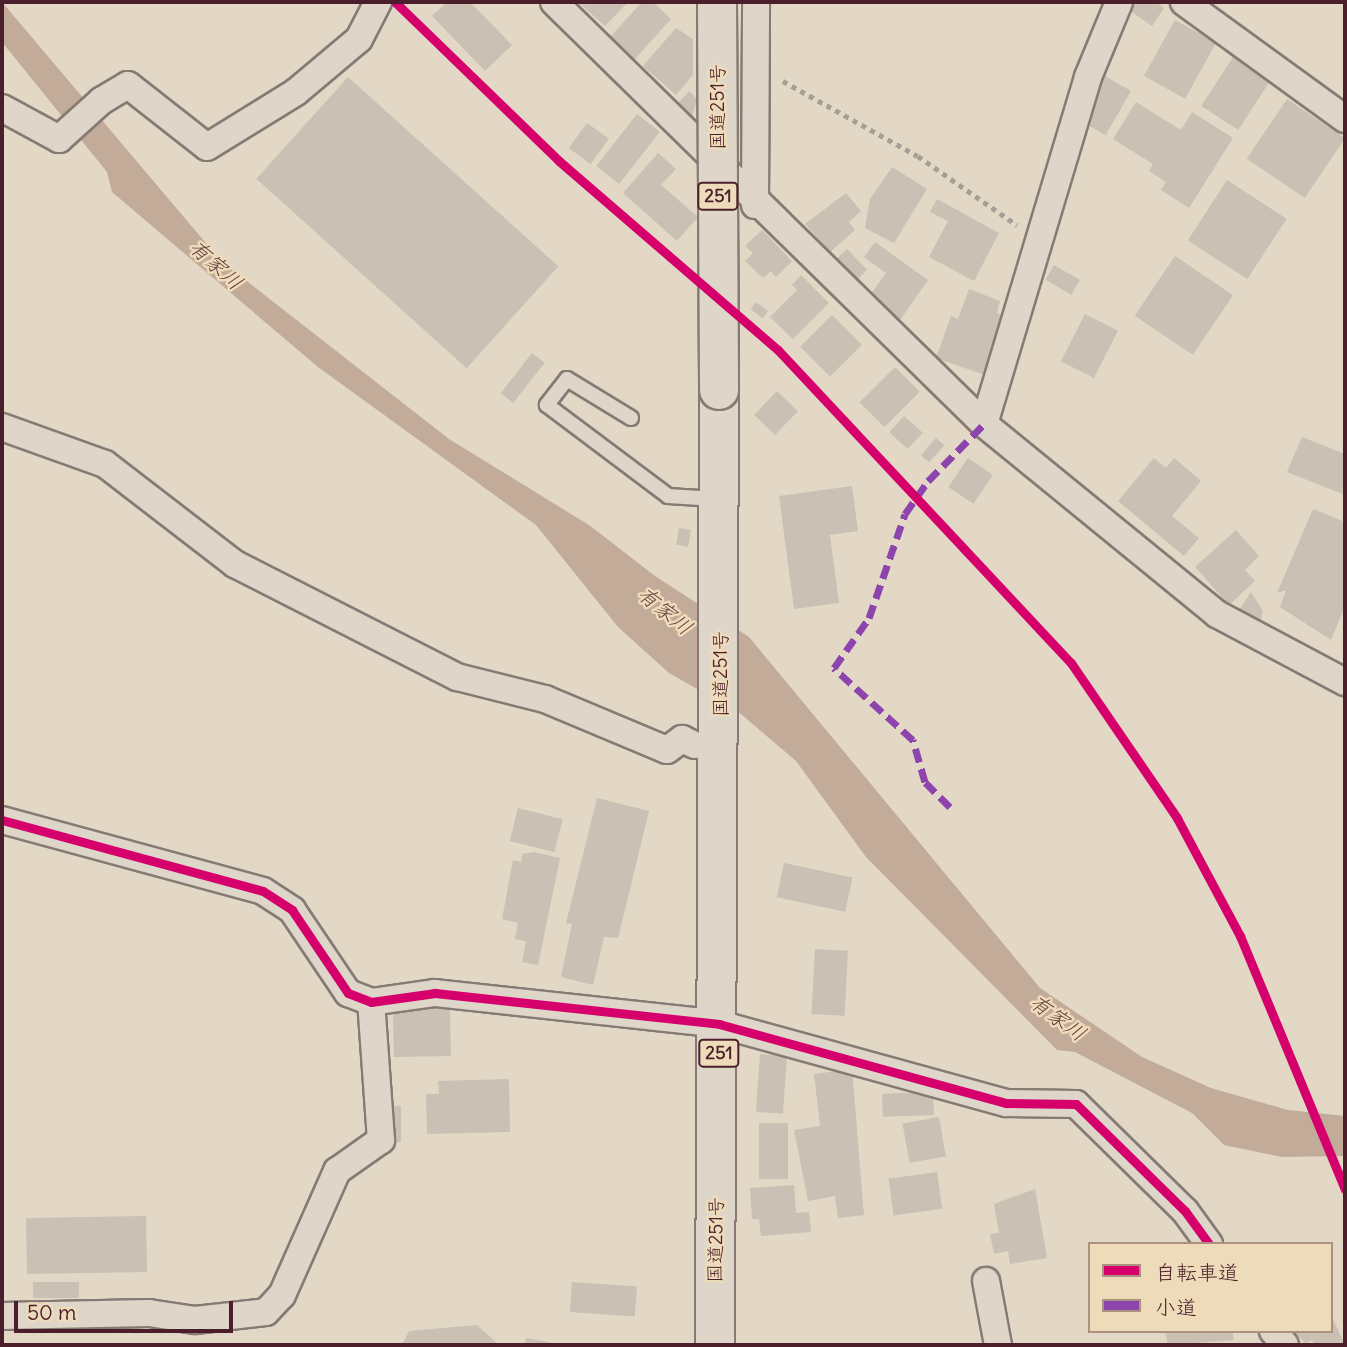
<!DOCTYPE html>
<meta charset="utf-8">
<style>
body{margin:0}
#map{position:relative;width:1347px;height:1347px;overflow:hidden;background:#e2d8c5;font-family:Delius,"Klee One",sans-serif}
div>[style]{position:absolute}
[style*='--x']{left:calc(var(--x)*1px);top:calc(var(--y)*1px);width:calc(var(--w)*1px);rotate:calc(var(--a)*1deg)}
.water>*{inset:0;background:#c2ab99}
.building>*{inset:0;background:#cac0b3;transform-origin:0 0}
.path>*{height:4.5px;margin-top:-2.25px;transform-origin:0;background:repeating-linear-gradient(90deg,#a89e96 0 5px,transparent 0 10px)}
.roads{filter:drop-shadow(2px 0 #877a74) drop-shadow(-2px 0 #877a74) drop-shadow(0 2px #877a74) drop-shadow(0 -2px #877a74)}
.lane>*{height:14px;margin:-7px;padding:0 7px;transform-origin:7px;border-radius:7px;background:#ded6c9}
.street>*{height:26px;margin:-13px;padding:0 13px;transform-origin:13px;border-radius:13px;background:#ded6c9}
.highway>*{height:38px;margin:-19px;padding:0 19px;transform-origin:19px;border-radius:19px;background:#ded6c9}
.bridges{filter:drop-shadow(2px 0 #877a74) drop-shadow(-2px 0 #877a74) drop-shadow(0 2px #877a74) drop-shadow(0 -2px #877a74)}
.highway-bridge>*{height:38px;margin:-19px;padding:0 19px;transform-origin:19px;border-radius:19px;background:#ded6c9}
.quiet>*{height:7px;margin-top:-3.5px;transform-origin:0;background:repeating-linear-gradient(90deg,#8e44ad 0 14px,transparent 0 21px)}
.cycleway>*{height:9px;margin:-4.5px;padding:0 4.5px;transform-origin:4.5px;border-radius:4.5px;background:#d6006c}
span{translate:-50% -50%;white-space:nowrap;text-align:center;line-height:1.15;-webkit-text-stroke:5px #eedbb9;paint-order:stroke}
.shield-label span{padding:2px 5px;background:#eedbb9;border:2px solid;border-radius:5px;-webkit-text-stroke-width:0}
.shield-label{font-size:18px;color:#4a1f2b;font-weight:700}
.street-label{font-size:19px;color:#4a1f2b}
.water-label{font-size:21px;color:#643d42;font-style:italic}
.frame{position:absolute;inset:0;border:4px solid #4a1f2b;pointer-events:none}
.legend{position:absolute;left:1088px;top:1242px;width:245px;height:91px;box-sizing:border-box;background:#eedbb9;border:2px solid #ac9080;margin:0;padding:9px 12px;list-style:none;font-size:21px;color:#4a1f2b}
.legend li{display:flex;align-items:center;gap:14px;height:35px}
.legend b{width:35px;border:2px solid #ac9080}
.scale{position:absolute;left:14px;top:1301px;width:219px;height:32px;box-sizing:border-box;border:4px solid #4a1f2b;border-top:0;padding-left:9px;font-size:21px;line-height:24px;white-space:nowrap;color:#4a1f2b;-webkit-text-stroke:5px #eedbb9;paint-order:stroke}
</style>
<div id="map">
<div class="water">
<i style="clip-path:polygon(2px 2px,221px 261px,449px 439px,589px 525px,655px 576px,749px 637px,1040px 988px,1142px 1057px,1211px 1088px,1288px 1110px,1345px 1116px,1345px 1156px,1282px 1157px,1224px 1145px,1192px 1113px,1075px 1052px,1057px 1050px,866px 857px,796px 761px,741px 714px,669px 673px,618px 627px,536px 525px,318px 367px,112px 192px,107px 172px,2px 42px)"></i>
</div>
<div class="building">
<i style="clip-path:polygon(447px 2px,470px 2px,512px 45px,485px 71px,432px 16px)"></i>
<i style="clip-path:polygon(578px 2px,628px 2px,605px 26px)"></i>
<i style="clip-path:polygon(642px 2px,653px 2px,671px 19px,634px 60px,610px 37px)"></i>
<i style="clip-path:polygon(1135px 2px,1156px 2px,1164px 8px,1152px 26px,1129px 10px)"></i>
<i style="left:1175px;top:20px;width:47px;height:64px;rotate:29deg"></i>
<i style="clip-path:polygon(676px 28px,693px 39px,693px 75px,676px 95px,643px 66px)"></i>
<i style="left:1235px;top:54px;width:44px;height:62px;rotate:33deg"></i>
<i style="left:1105px;top:76px;width:30px;height:51px;rotate:30deg"></i>
<i style="left:348px;top:77px;width:283px;height:137px;rotate:42deg"></i>
<i style="clip-path:polygon(689px 91px,697px 99px,692px 117px,679px 102px)"></i>
<i style="left:1287px;top:99px;width:70px;height:72px;rotate:34deg"></i>
<i style="clip-path:polygon(1136px 102px,1181px 130px,1192px 112px,1233px 138px,1189px 208px,1161px 190px,1166px 182px,1149px 171px,1153px 164px,1113px 139px)"></i>
<i style="left:637px;top:114px;width:29px;height:66px;rotate:38deg"></i>
<i style="left:587px;top:123px;width:27px;height:31px;rotate:36deg"></i>
<i style="clip-path:polygon(658px 153px,676px 169px,661px 185px,698px 217px,677px 241px,623px 193px)"></i>
<i style="clip-path:polygon(892px 167px,927px 189px,894px 243px,865px 228px,870px 199px)"></i>
<i style="left:1227px;top:180px;width:71px;height:72px;rotate:33deg"></i>
<i style="clip-path:polygon(846px 193px,861px 211px,849px 222px,855px 230px,830px 252px,805px 224px)"></i>
<i style="clip-path:polygon(937px 199px,999px 233px,974px 281px,929px 257px,948px 221px,930px 212px)"></i>
<i style="clip-path:polygon(762px 230px,792px 261px,776px 277px,771px 271px,763px 278px,745px 261px,753px 253px,745px 246px)"></i>
<i style="clip-path:polygon(875px 242px,928px 280px,900px 320px,868px 298px,886px 273px,864px 257px)"></i>
<i style="left:847px;top:249px;width:29px;height:17px;rotate:46deg"></i>
<i style="left:1175px;top:256px;width:70px;height:72px;rotate:34deg"></i>
<i style="left:1054px;top:265px;width:30px;height:17px;rotate:30deg"></i>
<i style="clip-path:polygon(801px 275px,829px 303px,793px 339px,770px 317px,797px 290px,792px 285px)"></i>
<i style="clip-path:polygon(969px 289px,1000px 301px,997px 313px,1005px 316px,985px 375px,936px 358px,951px 316px,958px 319px)"></i>
<i style="left:756px;top:302px;width:15px;height:9px;rotate:37deg"></i>
<i style="left:1085px;top:314px;width:37px;height:53px;rotate:27deg"></i>
<i style="left:832px;top:315px;width:42px;height:45px;rotate:45deg"></i>
<i style="left:532px;top:353px;width:16px;height:51px;rotate:38deg"></i>
<i style="left:895px;top:367px;width:35px;height:50px;rotate:45deg"></i>
<i style="left:777px;top:391px;width:29px;height:33px;rotate:44deg"></i>
<i style="left:904px;top:416px;width:25px;height:22px;rotate:42deg"></i>
<i style="clip-path:polygon(1302px 437px,1345px 454px,1345px 495px,1287px 472px)"></i>
<i style="left:936px;top:438px;width:11px;height:23px;rotate:41deg"></i>
<i style="left:968px;top:458px;width:30px;height:35px;rotate:34deg"></i>
<i style="clip-path:polygon(1154px 458px,1166px 468px,1174px 458px,1201px 481px,1172px 516px,1199px 538px,1184px 556px,1118px 501px)"></i>
<i style="clip-path:polygon(852px 486px,858px 531px,830px 535px,839px 603px,794px 609px,779px 496px)"></i>
<i style="clip-path:polygon(1313px 509px,1345px 522px,1345px 606px,1331px 640px,1280px 607px,1286px 590px,1277px 593px)"></i>
<i style="left:679px;top:528px;width:12px;height:17px;rotate:9deg"></i>
<i style="clip-path:polygon(1236px 530px,1259px 556px,1245px 570px,1255px 581px,1229px 605px,1195px 567px)"></i>
<i style="clip-path:polygon(1251px 592px,1263px 611px,1260px 623px,1239px 610px)"></i>
<i style="clip-path:polygon(597px 798px,649px 811px,618px 938px,604px 937px,593px 985px,561px 977px,572px 924px,566px 923px)"></i>
<i style="left:518px;top:808px;width:46px;height:34px;rotate:14deg"></i>
<i style="clip-path:polygon(534px 852px,560px 858px,538px 965px,522px 962px,526px 941px,515px 939px,518px 923px,502px 919px,513px 860px,521px 862px,522px 854px)"></i>
<i style="left:784px;top:863px;width:70px;height:35px;rotate:12deg"></i>
<i style="left:815px;top:949px;width:33px;height:65px;rotate:3deg"></i>
<i style="left:450px;top:1008px;width:48px;height:57px;rotate:89deg"></i>
<i style="left:760px;top:1054px;width:27px;height:58px;rotate:4deg"></i>
<i style="clip-path:polygon(852px 1069px,864px 1215px,838px 1218px,835px 1196px,808px 1201px,794px 1130px,820px 1126px,814px 1074px)"></i>
<i style="clip-path:polygon(509px 1079px,510px 1132px,427px 1134px,426px 1094px,439px 1094px,438px 1081px)"></i>
<i style="left:933px;top:1092px;width:23px;height:51px;rotate:88deg"></i>
<i style="left:394px;top:1106px;width:7px;height:36px"></i>
<i style="left:939px;top:1117px;width:40px;height:37px;rotate:80deg"></i>
<i style="left:759px;top:1123px;width:29px;height:56px"></i>
<i style="left:937px;top:1172px;width:37px;height:49px;rotate:82deg"></i>
<i style="clip-path:polygon(794px 1185px,796px 1213px,809px 1212px,811px 1232px,761px 1236px,759px 1219px,752px 1219px,750px 1188px)"></i>
<i style="clip-path:polygon(1035px 1189px,1047px 1258px,1010px 1264px,1008px 1251px,994px 1254px,990px 1234px,999px 1233px,994px 1204px)"></i>
<i style="left:146px;top:1216px;width:56px;height:120px;rotate:89deg"></i>
<i style="left:79px;top:1282px;width:16px;height:46px;rotate:90deg"></i>
<i style="left:572px;top:1282px;width:65px;height:30px;rotate:4deg"></i>
<i style="clip-path:polygon(1331px 1315px,1345px 1345px,1316px 1345px,1311px 1340px,1306px 1344px,1294px 1331px,1331px 1331px)"></i>
<i style="clip-path:polygon(477px 1325px,499px 1345px,402px 1345px,409px 1331px)"></i>
<i style="clip-path:polygon(1165px 1331px,1232px 1331px,1234px 1340px,1168px 1345px)"></i>
<i style="clip-path:polygon(526px 1338px,549px 1342px,549px 1345px,525px 1345px)"></i>
</div>
<div class="path">
<i style="--x:783;--y:81;--w:154;--a:29.1"></i>
<i style="--x:918;--y:156;--w:121;--a:34.9"></i>
</div>
<div class="roads">
<div class="lane">
<i style="--x:631;--y:418;--w:75;--a:-148.6"></i>
<i style="--x:567;--y:379;--w:33;--a:128"></i>
<i style="--x:547;--y:405;--w:151;--a:36.9"></i>
<i style="--x:668;--y:496;--w:48;--a:3.6"></i>
</div>
<div class="street">
<i style="--x:554;--y:2;--w:602;--a:44.46"></i>
<i style="--x:984;--y:424;--w:301;--a:39.2"></i>
<i style="--x:1217;--y:614;--w:145;--a:28"></i>
<i style="--x:1184;--y:2;--w:199;--a:36"></i>
<i style="--x:2;--y:108;--w:65;--a:28.5"></i>
<i style="--x:59;--y:139;--w:57;--a:-42.1"></i>
<i style="--x:101;--y:101;--w:31;--a:-31"></i>
<i style="--x:128;--y:85;--w:100;--a:38.1"></i>
<i style="--x:207;--y:147;--w:105;--a:-31.7"></i>
<i style="--x:296;--y:92;--w:82;--a:-40.1"></i>
<i style="--x:359;--y:39;--w:42;--a:-62.8"></i>
<i style="--x:755;--y:205;--w:203;--a:-89.7"></i>
<i style="--x:984;--y:424;--w:362;--a:-73.3"></i>
<i style="--x:1088;--y:77;--w:81;--a:-67.5"></i>
<i style="--x:2;--y:427;--w:109;--a:19.8"></i>
<i style="--x:105;--y:464;--w:164;--a:37.6"></i>
<i style="--x:235;--y:564;--w:249;--a:27"></i>
<i style="--x:457;--y:677;--w:91;--a:14"></i>
<i style="--x:545;--y:699;--w:132;--a:22.7"></i>
<i style="--x:667;--y:750;--w:19;--a:-36"></i>
<i style="--x:682;--y:739;--w:14;--a:25"></i>
<i style="--x:2;--y:820;--w:270;--a:15.2"></i>
<i style="--x:263;--y:891;--w:35;--a:33"></i>
<i style="--x:292;--y:910;--w:100;--a:56"></i>
<i style="--x:348;--y:993;--w:25;--a:21"></i>
<i style="--x:371;--y:1002;--w:65;--a:-8"></i>
<i style="--x:435;--y:993;--w:286;--a:6.2"></i>
<i style="--x:719;--y:1024;--w:298;--a:15.4"></i>
<i style="--x:1006;--y:1103;--w:70;--a:0.8"></i>
<i style="--x:1076;--y:1104;--w:153;--a:44.5"></i>
<i style="--x:1185;--y:1211;--w:41;--a:54"></i>
<i style="--x:986;--y:1281;--w:65;--a:79.4"></i>
<i style="--x:2;--y:1316;--w:147;--a:-1.2"></i>
<i style="--x:149;--y:1313;--w:47;--a:8.7"></i>
<i style="--x:195;--y:1320;--w:71;--a:-6.4"></i>
<i style="--x:266;--y:1312;--w:23;--a:-47"></i>
<i style="--x:282;--y:1295;--w:136;--a:-66.1"></i>
<i style="--x:337;--y:1171;--w:54;--a:-35.2"></i>
<i style="--x:381;--y:1140;--w:138;--a:-94.1"></i>
<i style="--x:1273;--y:1331;--w:18;--a:49"></i>
</div>
<div class="highway">
<i style="--x:715;--y:1345;--w:955;--a:-89.76"></i>
</div>
</div>
<div class="bridges">
<div class="highway-bridge">
<i style="--x:717;--y:2;--w:388;--a:89.7"></i>
</div>
</div>
<div class="quiet">
<i style="--x:950;--y:807;--w:35;--a:-135"></i>
<i style="--x:925;--y:782;--w:44;--a:-105.9"></i>
<i style="--x:913;--y:740;--w:107;--a:-137.7"></i>
<i style="--x:834;--y:668;--w:61;--a:-55"></i>
<i style="--x:869;--y:618;--w:110;--a:-70.9"></i>
<i style="--x:905;--y:514;--w:40;--a:-55.1"></i>
<i style="--x:928;--y:481;--w:80;--a:-45.5"></i>
</div>
<div class="cycleway">
<i style="--x:395;--y:2;--w:228;--a:44.1"></i>
<i style="--x:559;--y:161;--w:289;--a:40.8"></i>
<i style="--x:778;--y:350;--w:429;--a:46.9"></i>
<i style="--x:1071;--y:663;--w:188;--a:55.6"></i>
<i style="--x:1177;--y:818;--w:134;--a:61.9"></i>
<i style="--x:1240;--y:936;--w:274;--a:67.5"></i>
<i style="--x:2;--y:820;--w:270;--a:15.2"></i>
<i style="--x:263;--y:891;--w:35;--a:33"></i>
<i style="--x:292;--y:910;--w:100;--a:56"></i>
<i style="--x:348;--y:993;--w:25;--a:21"></i>
<i style="--x:371;--y:1002;--w:65;--a:-8"></i>
<i style="--x:435;--y:993;--w:286;--a:6.2"></i>
<i style="--x:719;--y:1024;--w:298;--a:15.4"></i>
<i style="--x:1006;--y:1103;--w:70;--a:0.8"></i>
<i style="--x:1076;--y:1104;--w:153;--a:44.5"></i>
<i style="--x:1185;--y:1211;--w:41;--a:54"></i>
</div>
<div class="shield-label">
<span style="left:718px;top:196px">251</span>
<span style="left:719px;top:1053px">251</span>
</div>
<div class="street-label">
<span style="left:718px;top:107px;rotate:-90deg">国道251号</span>
<span style="left:721px;top:674px;rotate:-90deg">国道251号</span>
<span style="left:716px;top:1240px;rotate:-89deg">国道251号</span>
</div>
<div class="water-label">
<span style="left:216px;top:265px;rotate:42deg">有家川</span>
<span style="left:665px;top:611px;rotate:39deg">有家川</span>
<span style="left:1058px;top:1018px;rotate:36deg">有家川</span>
</div>
<div class="frame"></div>
<ul class="legend">
<li><b style="height:9px;background:#d6006c"></b>自転車道</li>
<li><b style="height:9px;background:#8e44ad"></b>小道</li>
</ul>
<div class="scale">50 m</div>
</div>
